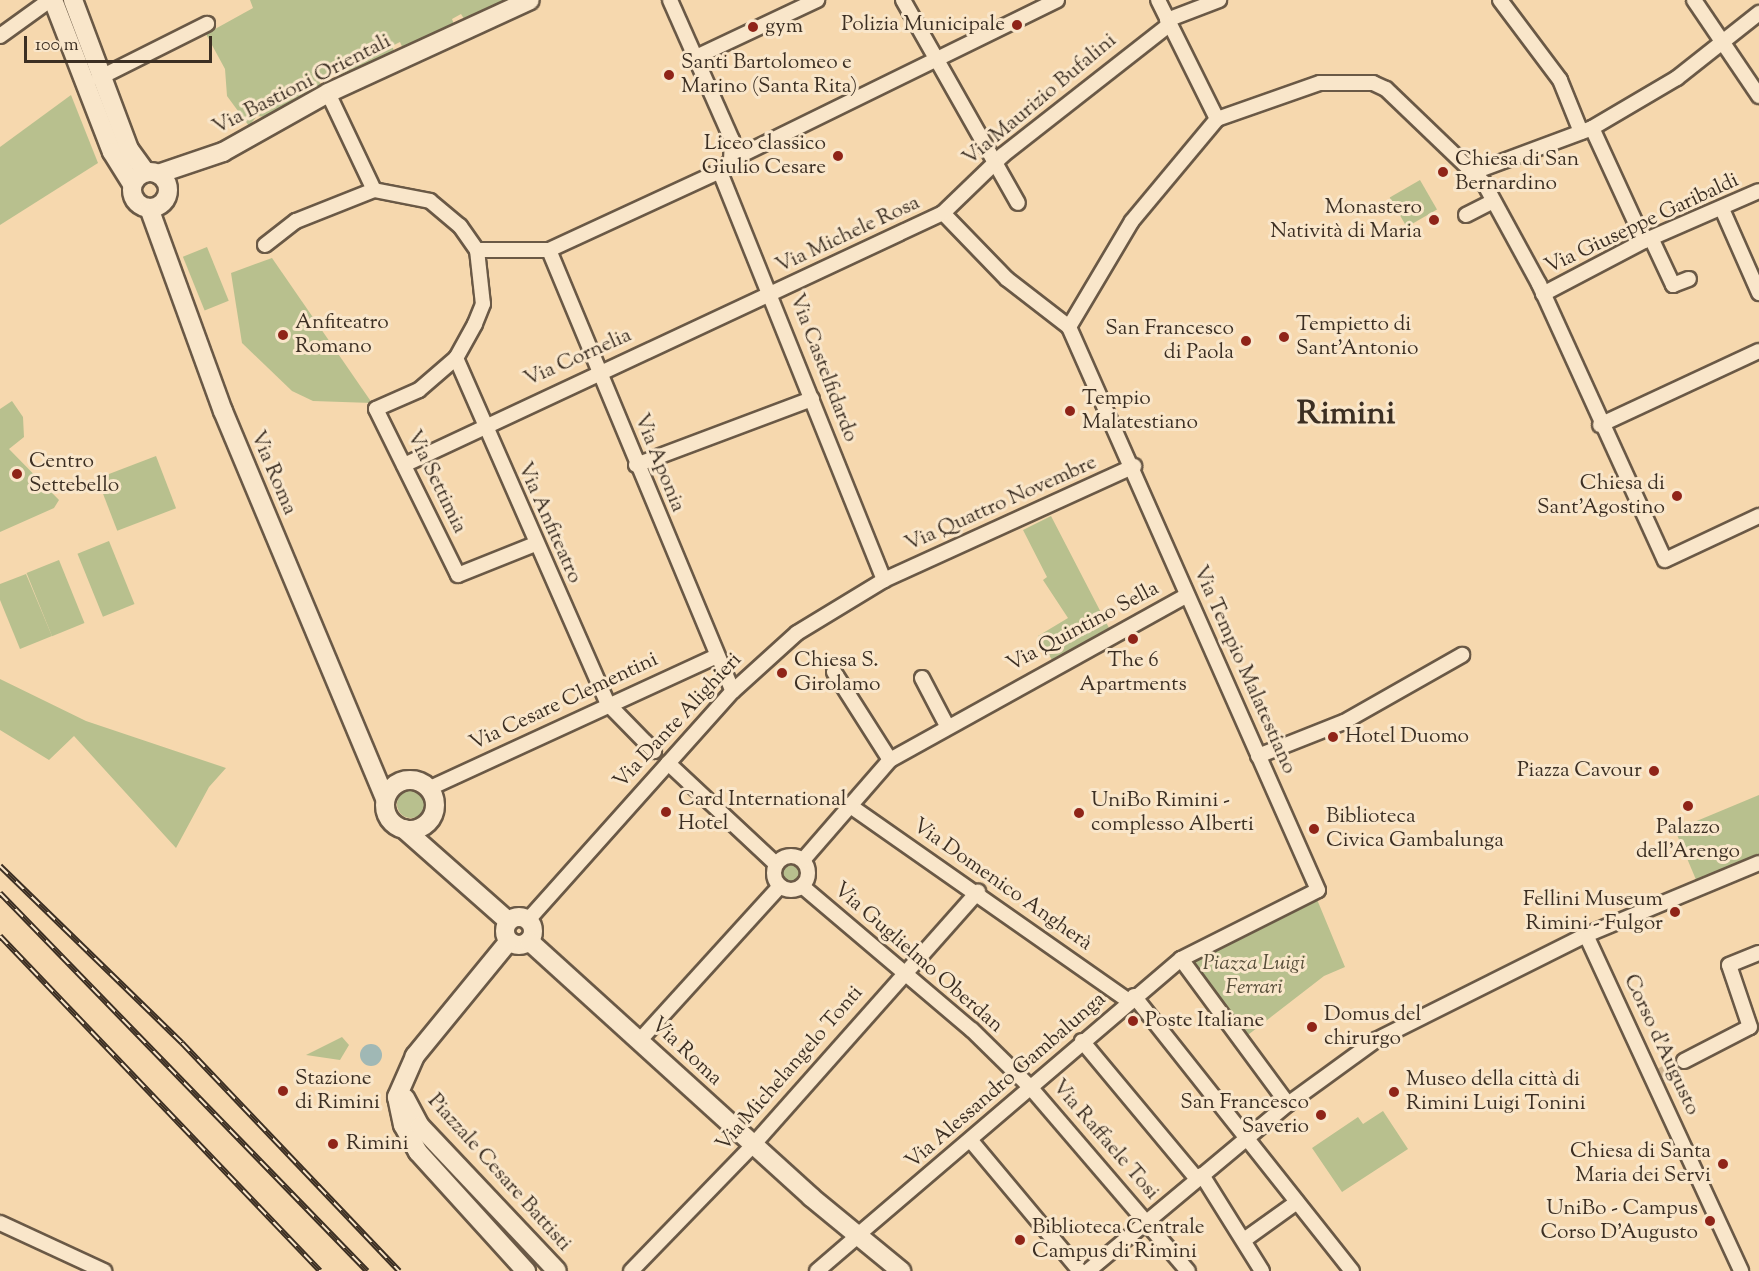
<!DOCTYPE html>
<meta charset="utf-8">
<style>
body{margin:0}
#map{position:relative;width:1759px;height:1271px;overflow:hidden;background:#f6d8ae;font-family:"Sorts Mill Goudy",serif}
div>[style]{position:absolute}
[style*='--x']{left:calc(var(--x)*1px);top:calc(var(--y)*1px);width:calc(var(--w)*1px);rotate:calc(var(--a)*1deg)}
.green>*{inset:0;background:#b8c08e;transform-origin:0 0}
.round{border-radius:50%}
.water>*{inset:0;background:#a0b8b5}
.street-tunnel>*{height:14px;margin-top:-7px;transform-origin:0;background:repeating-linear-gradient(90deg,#d1b692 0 14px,transparent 0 21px)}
.roads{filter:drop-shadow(2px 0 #6a5946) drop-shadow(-2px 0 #6a5946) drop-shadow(0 2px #6a5946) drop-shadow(0 -2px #6a5946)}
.street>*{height:14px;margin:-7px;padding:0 7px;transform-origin:7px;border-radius:7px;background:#f9e6ca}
.street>.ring{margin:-7px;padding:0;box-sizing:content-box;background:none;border:14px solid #f9e6ca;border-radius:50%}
.secondary>*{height:18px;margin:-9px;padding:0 9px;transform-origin:9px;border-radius:9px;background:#f9e6ca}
.secondary>.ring{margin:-9px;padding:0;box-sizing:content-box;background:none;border:18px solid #f9e6ca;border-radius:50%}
.rail>*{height:6px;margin-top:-3px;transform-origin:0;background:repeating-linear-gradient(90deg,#f9e6ca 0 11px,#3c2f23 0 22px);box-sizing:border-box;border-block:2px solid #3c2f23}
.dots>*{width:16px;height:16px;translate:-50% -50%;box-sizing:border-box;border:3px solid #f9e6ca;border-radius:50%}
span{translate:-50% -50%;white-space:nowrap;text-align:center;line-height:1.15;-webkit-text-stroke:6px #f9e6ca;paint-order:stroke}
.poi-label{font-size:21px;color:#3c2f23}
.right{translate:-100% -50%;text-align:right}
.left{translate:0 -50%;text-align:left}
.street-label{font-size:21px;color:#3c2f23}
.park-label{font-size:21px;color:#554c38;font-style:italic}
.town-label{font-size:33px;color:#3c2f23;font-weight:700}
.scale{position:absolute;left:24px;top:36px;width:188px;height:27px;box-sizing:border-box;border:3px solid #3c2f23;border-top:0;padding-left:8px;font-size:18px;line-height:21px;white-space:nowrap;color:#3c2f23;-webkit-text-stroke:4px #f9e6ca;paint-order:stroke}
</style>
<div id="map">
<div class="green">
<i style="clip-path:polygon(250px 0,510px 0,466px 22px,461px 14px,452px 19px,455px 27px,404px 51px,400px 42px,392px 46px,396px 55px,341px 76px,330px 72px,318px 78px,321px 85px,265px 117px,257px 116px,249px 126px,227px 96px,225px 69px,206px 34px,253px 8px)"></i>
<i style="clip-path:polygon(71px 95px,98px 163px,0 225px,0 147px)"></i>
<i style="left:1420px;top:180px;width:34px;height:35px;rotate:60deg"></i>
<i style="left:207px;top:247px;width:58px;height:26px;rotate:68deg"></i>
<i style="clip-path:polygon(272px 258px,372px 403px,313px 401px,292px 391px,242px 343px,231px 273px)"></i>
<i style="clip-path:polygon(12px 401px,23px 417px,24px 437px,9px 449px,59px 500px,54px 508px,0 532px,0 409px)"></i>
<i style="left:156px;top:456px;width:56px;height:63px;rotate:69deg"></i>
<i style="clip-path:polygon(1051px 516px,1109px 628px,1052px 660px,1038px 636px,1068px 618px,1043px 580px,1047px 577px,1023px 530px)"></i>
<i style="left:109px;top:541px;width:68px;height:34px;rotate:68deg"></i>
<i style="left:59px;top:560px;width:68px;height:35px;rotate:68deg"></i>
<i style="clip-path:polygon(26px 574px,52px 636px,20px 649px,0 600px,0 584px)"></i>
<i style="clip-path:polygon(0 679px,86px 721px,226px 768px,209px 787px,176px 848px,74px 736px,49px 760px,0 730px)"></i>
<i class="round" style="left:397px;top:790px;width:28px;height:28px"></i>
<i style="clip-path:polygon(1759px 795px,1759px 856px,1697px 882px,1675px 830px)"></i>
<i class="round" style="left:778px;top:861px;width:24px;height:24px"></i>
<i style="clip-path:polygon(1316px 897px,1345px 967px,1324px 976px,1244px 1038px,1190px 961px)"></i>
<i style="clip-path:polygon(342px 1037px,349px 1045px,340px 1060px,306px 1055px)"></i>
<i style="clip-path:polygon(1383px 1111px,1408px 1149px,1342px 1192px,1312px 1148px,1358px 1117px,1363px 1124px)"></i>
</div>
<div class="water">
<i class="round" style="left:360px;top:1044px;width:22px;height:22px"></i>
</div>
<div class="street-tunnel">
<i style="--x:1661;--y:1075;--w:27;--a:-31"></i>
</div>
<div class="roads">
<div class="street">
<i style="--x:903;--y:0;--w:233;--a:60.5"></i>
<i style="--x:1158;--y:0;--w:133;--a:63.6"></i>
<i style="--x:1500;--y:0;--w:100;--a:53.1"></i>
<i style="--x:1560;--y:80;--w:56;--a:68"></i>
<i style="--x:1694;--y:0;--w:116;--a:55.9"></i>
<i style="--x:1167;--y:20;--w:56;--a:-21"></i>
<i style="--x:0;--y:36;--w:62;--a:-35.8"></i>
<i style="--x:696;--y:57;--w:134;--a:-25.2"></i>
<i style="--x:99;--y:78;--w:121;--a:-26.6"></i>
<i style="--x:328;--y:93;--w:107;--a:64.6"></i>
<i style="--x:1592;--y:128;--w:124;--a:65.3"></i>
<i style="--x:731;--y:160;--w:363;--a:-26.1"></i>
<i style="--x:720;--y:172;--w:440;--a:68.1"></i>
<i style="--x:1474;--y:172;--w:126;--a:-20.4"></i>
<i style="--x:1592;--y:128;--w:99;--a:-30.5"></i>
<i style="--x:1677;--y:78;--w:105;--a:-38.4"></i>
<i style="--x:1722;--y:209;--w:92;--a:66.2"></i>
<i style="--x:943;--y:213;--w:92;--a:45.9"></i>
<i style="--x:1007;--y:279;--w:78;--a:37.7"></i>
<i style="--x:1466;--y:215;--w:30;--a:-27"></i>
<i style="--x:1651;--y:238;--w:52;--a:64.9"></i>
<i style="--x:1673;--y:285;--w:17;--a:-21"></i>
<i style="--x:265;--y:245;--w:39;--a:-38"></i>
<i style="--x:296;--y:221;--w:84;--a:-21.7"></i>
<i style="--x:374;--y:190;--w:57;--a:11.1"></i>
<i style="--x:430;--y:201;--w:39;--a:40"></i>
<i style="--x:460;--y:226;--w:29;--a:55"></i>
<i style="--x:477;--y:250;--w:54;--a:83.7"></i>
<i style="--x:483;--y:304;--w:22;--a:112"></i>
<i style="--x:475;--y:324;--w:39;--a:119"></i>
<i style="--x:456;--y:358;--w:49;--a:139.1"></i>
<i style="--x:419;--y:390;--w:47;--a:156.2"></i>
<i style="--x:376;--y:409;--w:185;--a:63.7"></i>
<i style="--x:458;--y:575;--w:83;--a:-21.9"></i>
<i style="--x:477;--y:250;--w:72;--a:0"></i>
<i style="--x:549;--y:250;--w:193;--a:-24.8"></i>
<i style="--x:724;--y:169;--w:11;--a:-52"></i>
<i style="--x:731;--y:160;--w:20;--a:-87"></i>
<i style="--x:732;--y:140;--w:153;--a:-113.9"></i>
<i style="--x:549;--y:250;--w:478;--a:67.4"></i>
<i style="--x:1543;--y:294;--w:114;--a:-27.7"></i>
<i style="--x:1644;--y:241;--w:125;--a:-23.5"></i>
<i style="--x:1069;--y:327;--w:123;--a:-59.3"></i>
<i style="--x:1132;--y:221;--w:133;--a:-50.2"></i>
<i style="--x:1217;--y:119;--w:109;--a:-19.3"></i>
<i style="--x:1320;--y:83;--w:53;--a:0"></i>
<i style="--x:1373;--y:83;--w:14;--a:25"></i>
<i style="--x:1386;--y:89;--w:136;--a:43.8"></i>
<i style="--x:1484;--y:183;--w:115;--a:61.4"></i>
<i style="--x:1539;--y:284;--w:303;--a:65.5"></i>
<i style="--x:1665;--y:560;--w:104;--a:-25.1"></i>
<i style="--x:456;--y:358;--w:378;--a:66.3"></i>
<i style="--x:608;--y:704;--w:66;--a:45.6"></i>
<i style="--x:1600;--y:425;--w:175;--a:-25"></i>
<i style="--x:404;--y:465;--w:595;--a:-25.06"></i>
<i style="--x:943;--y:213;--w:83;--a:-44"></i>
<i style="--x:1003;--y:155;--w:211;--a:-38.1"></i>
<i style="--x:636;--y:465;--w:188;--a:-20.6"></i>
<i style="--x:834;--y:672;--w:104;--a:57.5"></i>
<i style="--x:922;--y:678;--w:52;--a:62.4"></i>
<i style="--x:1258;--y:756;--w:92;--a:-21.6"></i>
<i style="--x:1344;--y:722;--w:136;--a:-29.6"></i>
<i style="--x:668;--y:763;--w:148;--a:43.1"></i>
<i style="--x:430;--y:788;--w:316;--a:-24.7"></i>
<i style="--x:849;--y:805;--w:342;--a:35"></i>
<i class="ring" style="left:774px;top:856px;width:20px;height:20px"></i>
<i style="--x:803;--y:860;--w:133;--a:-49"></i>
<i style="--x:890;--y:760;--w:338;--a:-29"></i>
<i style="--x:802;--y:886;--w:223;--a:40.3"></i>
<i style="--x:972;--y:1030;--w:83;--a:44.5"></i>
<i style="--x:1031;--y:1088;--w:241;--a:49.4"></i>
<i style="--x:528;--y:920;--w:307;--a:-48.2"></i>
<i style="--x:733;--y:691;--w:86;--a:-42.2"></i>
<i style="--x:797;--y:633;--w:102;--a:-31.3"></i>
<i style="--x:884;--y:580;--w:275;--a:-24.5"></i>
<i style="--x:1586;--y:935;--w:370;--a:65.2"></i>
<i style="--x:1181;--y:959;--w:180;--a:53.6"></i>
<i style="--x:1134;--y:996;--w:351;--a:51.6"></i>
<i style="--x:640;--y:1040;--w:208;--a:-47.7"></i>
<i style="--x:1082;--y:1041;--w:180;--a:50.2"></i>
<i style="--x:1684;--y:1061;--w:74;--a:-27.3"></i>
<i style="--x:1750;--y:1027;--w:65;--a:-108.7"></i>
<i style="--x:1729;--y:965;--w:32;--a:-22"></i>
<i style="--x:972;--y:1142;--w:168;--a:50.1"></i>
<i style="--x:1202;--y:1175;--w:113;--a:58"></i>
<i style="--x:0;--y:1223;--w:115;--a:24.8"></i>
<i style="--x:859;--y:1234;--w:423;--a:-40.5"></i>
<i style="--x:1181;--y:959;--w:153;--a:-26.7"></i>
<i style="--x:1318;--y:890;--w:616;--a:-113.86"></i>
<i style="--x:1244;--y:1240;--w:65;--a:-35.6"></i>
<i style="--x:631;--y:1271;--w:175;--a:-45.9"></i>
<i style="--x:753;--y:1145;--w:339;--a:-48.4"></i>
<i style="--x:817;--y:1271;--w:48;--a:-40.7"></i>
<i style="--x:1088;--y:1271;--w:261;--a:-39.9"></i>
<i style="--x:1288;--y:1104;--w:109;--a:-36"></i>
<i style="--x:1376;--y:1040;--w:235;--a:-26.6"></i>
<i style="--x:1586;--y:935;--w:187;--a:-22.6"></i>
</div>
<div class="secondary">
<i style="--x:53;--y:0;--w:163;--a:68.8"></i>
<i style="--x:112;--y:152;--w:38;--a:58"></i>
<i style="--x:73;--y:0;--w:159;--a:69.4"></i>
<i style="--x:129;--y:149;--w:29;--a:54"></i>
<i class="ring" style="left:132px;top:172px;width:18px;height:18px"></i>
<i style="--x:158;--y:174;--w:69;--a:-18.7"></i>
<i style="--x:223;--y:152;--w:120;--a:-29.3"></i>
<i style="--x:328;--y:93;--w:222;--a:-24.7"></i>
<i style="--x:149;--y:208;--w:216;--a:70"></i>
<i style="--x:223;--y:411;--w:420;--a:67.3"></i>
<i class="ring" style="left:385px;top:780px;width:32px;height:32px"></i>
<i style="--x:404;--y:829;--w:139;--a:41.5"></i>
<i class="ring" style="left:505px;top:917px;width:10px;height:10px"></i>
<i style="--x:509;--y:941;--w:149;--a:129.3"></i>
<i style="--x:415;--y:1056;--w:45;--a:113.7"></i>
<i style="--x:397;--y:1097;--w:29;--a:78"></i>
<i style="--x:403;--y:1125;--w:31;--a:61"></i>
<i style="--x:418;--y:1152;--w:161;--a:47.8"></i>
<i style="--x:529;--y:941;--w:381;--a:42.2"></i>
<i style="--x:811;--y:1197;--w:117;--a:39.4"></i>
<i style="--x:405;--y:1098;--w:32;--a:62"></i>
<i style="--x:420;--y:1126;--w:199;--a:46.6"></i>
</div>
</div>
<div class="rail">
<i style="--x:0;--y:866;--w:254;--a:44.2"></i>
<i style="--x:182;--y:1043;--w:315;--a:46.4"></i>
<i style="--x:0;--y:893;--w:527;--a:45.85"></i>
<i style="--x:0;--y:936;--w:463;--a:46.3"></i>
</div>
<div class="dots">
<i style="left:1017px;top:25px;background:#8f2418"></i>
<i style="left:753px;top:27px;background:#8f2418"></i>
<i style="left:669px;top:75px;background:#8f2418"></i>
<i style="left:838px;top:156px;background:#8f2418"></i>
<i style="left:1443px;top:172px;background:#8f2418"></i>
<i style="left:1434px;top:220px;background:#8f2418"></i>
<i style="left:283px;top:335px;background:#8f2418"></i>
<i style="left:1284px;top:337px;background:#8f2418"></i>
<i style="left:1246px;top:341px;background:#8f2418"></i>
<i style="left:1070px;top:411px;background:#8f2418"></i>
<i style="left:17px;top:474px;background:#8f2418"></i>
<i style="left:1677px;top:496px;background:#8f2418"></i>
<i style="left:1133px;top:639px;background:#8f2418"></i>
<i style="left:782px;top:673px;background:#8f2418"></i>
<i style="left:1333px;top:737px;background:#8f2418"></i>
<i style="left:1654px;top:771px;background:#8f2418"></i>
<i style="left:1688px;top:806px;background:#8f2418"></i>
<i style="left:666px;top:812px;background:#8f2418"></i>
<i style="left:1079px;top:813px;background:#8f2418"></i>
<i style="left:1314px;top:829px;background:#8f2418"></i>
<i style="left:1675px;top:912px;background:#8f2418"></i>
<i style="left:1133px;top:1021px;background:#8f2418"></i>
<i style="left:1312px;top:1027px;background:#8f2418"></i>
<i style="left:283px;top:1091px;background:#8f2418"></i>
<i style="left:1394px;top:1092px;background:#8f2418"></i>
<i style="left:1321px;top:1115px;background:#8f2418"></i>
<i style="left:333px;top:1144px;background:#8f2418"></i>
<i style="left:1723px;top:1164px;background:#8f2418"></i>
<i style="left:1710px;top:1221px;background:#8f2418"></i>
<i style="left:1020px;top:1240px;background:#8f2418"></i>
</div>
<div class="poi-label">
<span class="right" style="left:1005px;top:25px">Polizia Municipale</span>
<span class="left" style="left:765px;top:27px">gym</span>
<span class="left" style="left:681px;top:75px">Santi Bartolomeo e<br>Marino (Santa Rita)</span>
<span class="right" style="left:826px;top:156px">Liceo classico<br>Giulio Cesare</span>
<span class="left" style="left:1455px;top:172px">Chiesa di San<br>Bernardino</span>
<span class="right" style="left:1422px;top:220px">Monastero<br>Natività di Maria</span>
<span class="left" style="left:295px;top:335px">Anfiteatro<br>Romano</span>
<span class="left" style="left:1296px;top:337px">Tempietto di<br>Sant'Antonio</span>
<span class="right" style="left:1234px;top:341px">San Francesco<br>di Paola</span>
<span class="left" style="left:1082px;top:411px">Tempio<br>Malatestiano</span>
<span class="left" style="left:29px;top:474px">Centro<br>Settebello</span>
<span class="right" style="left:1665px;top:496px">Chiesa di<br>Sant'Agostino</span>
<span class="left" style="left:794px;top:673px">Chiesa S.<br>Girolamo</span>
<span style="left:1133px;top:673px">The 6<br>Apartments</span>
<span class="left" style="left:1345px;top:737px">Hotel Duomo</span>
<span class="right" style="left:1642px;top:771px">Piazza Cavour</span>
<span class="left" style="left:678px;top:812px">Card International<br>Hotel</span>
<span class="left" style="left:1091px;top:813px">UniBo Rimini -<br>complesso Alberti</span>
<span class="left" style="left:1326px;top:829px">Biblioteca<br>Civica Gambalunga</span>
<span style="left:1688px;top:840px">Palazzo<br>dell'Arengo</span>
<span class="right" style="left:1663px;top:912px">Fellini Museum<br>Rimini - Fulgor</span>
<span class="left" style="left:1324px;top:1027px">Domus del<br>chirurgo</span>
<span class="left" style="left:1145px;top:1021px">Poste Italiane</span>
<span class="left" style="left:295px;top:1091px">Stazione<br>di Rimini</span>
<span class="left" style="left:1406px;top:1092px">Museo della città di<br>Rimini Luigi Tonini</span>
<span class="right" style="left:1309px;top:1115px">San Francesco<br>Saverio</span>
<span class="left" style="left:346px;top:1144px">Rimini</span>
<span class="right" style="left:1711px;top:1164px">Chiesa di Santa<br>Maria dei Servi</span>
<span class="right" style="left:1698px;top:1221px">UniBo - Campus<br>Corso D'Augusto</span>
<span class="left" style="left:1032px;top:1240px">Biblioteca Centrale<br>Campus di Rimini</span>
</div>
<div class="street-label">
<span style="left:302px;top:85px;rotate:-27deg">Via Bastioni Orientali</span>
<span style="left:1040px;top:100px;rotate:-40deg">Via Maurizio Bufalini</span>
<span style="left:1642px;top:224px;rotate:-25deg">Via Giuseppe Garibaldi</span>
<span style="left:848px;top:235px;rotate:-25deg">Via Michele Rosa</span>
<span style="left:578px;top:358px;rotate:-24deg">Via Cornelia</span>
<span style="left:823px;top:368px;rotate:69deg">Via Castelfidardo</span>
<span style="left:659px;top:463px;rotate:68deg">Via Aponia</span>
<span style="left:273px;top:473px;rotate:67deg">Via Roma</span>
<span style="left:436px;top:482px;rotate:64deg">Via Settimia</span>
<span style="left:1001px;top:504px;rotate:-24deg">Via Quattro Novembre</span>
<span style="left:549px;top:523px;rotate:66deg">Via Anfiteatro</span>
<span style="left:1083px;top:627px;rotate:-28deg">Via Quintino Sella</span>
<span style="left:1244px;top:670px;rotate:66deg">Via Tempio Malatestiano</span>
<span style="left:564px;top:702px;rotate:-25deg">Via Cesare Clementini</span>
<span style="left:678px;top:721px;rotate:-47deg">Via Dante Alighieri</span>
<span style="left:1002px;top:885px;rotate:35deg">Via Domenico Angherà</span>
<span style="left:918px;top:958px;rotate:41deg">Via Guglielmo Oberdan</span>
<span style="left:1661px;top:1045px;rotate:65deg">Corso d'Augusto</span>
<span style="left:686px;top:1052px;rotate:43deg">Via Roma</span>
<span style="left:790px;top:1069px;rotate:-49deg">Via Michelangelo Tonti</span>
<span style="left:1006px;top:1081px;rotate:-41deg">Via Alessandro Gambalunga</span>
<span style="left:1105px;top:1140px;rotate:49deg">Via Raffaele Tosi</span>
<span style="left:499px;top:1173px;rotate:48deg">Piazzale Cesare Battisti</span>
</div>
<div class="park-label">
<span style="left:1254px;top:976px">Piazza Luigi<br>Ferrari</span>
</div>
<div class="town-label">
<span style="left:1346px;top:416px">Rimini</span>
</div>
<div class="scale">100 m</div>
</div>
